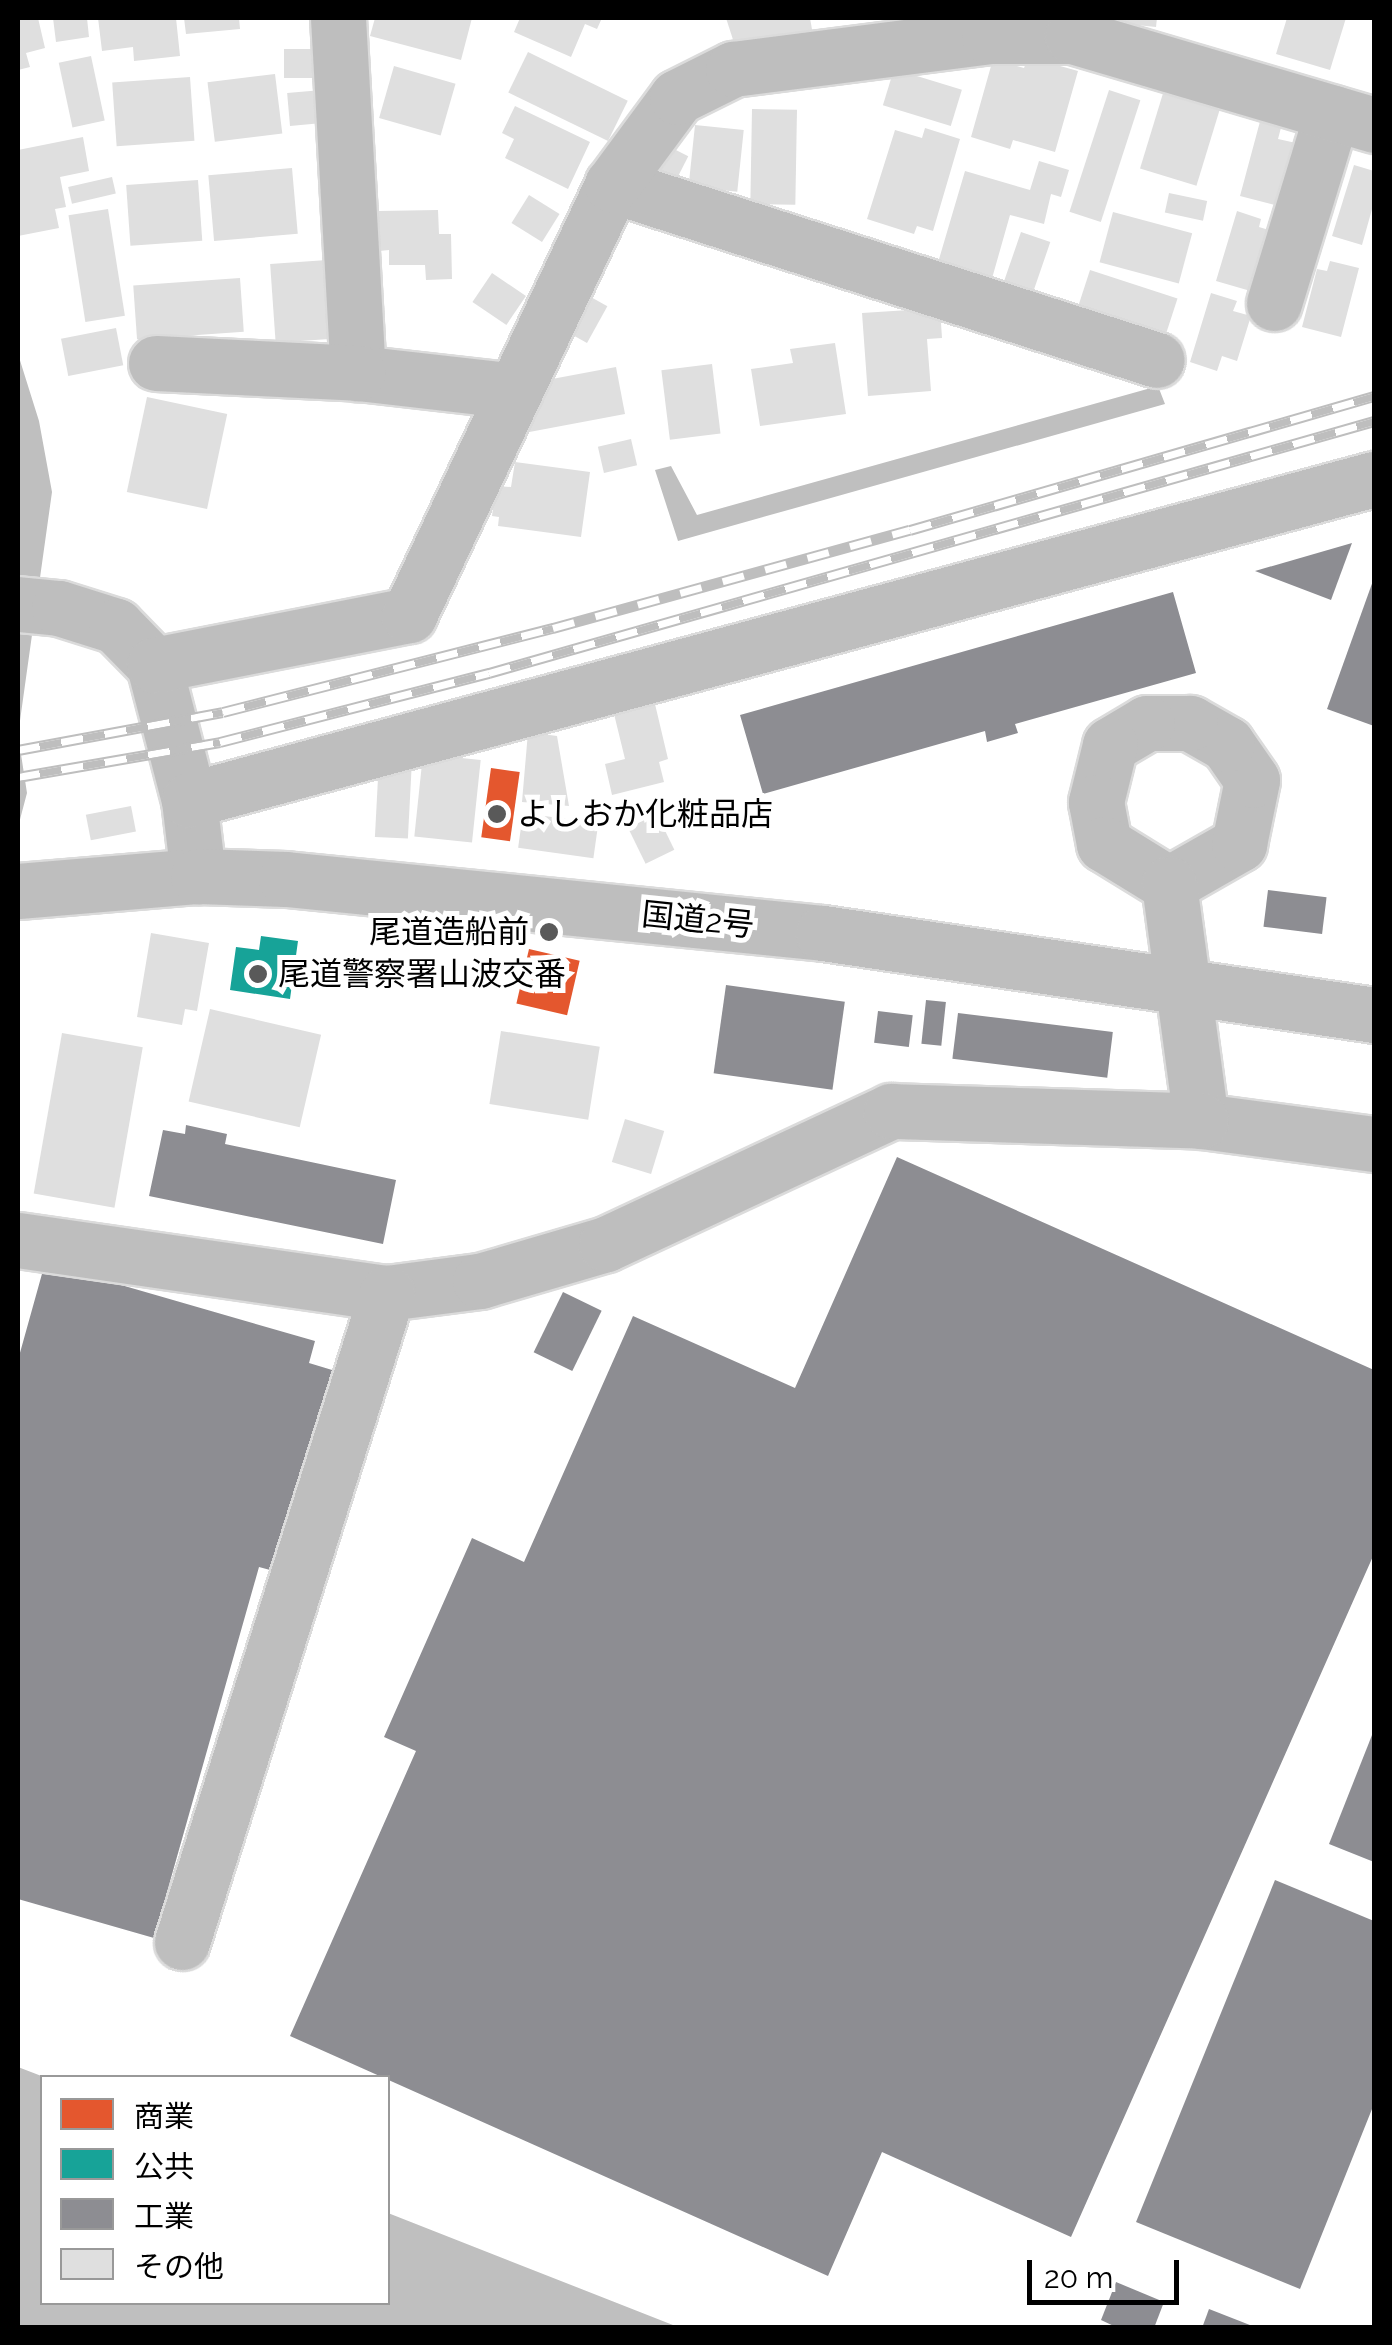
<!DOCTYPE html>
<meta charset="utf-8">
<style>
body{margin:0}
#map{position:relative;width:1392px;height:2345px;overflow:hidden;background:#fff;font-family:Raleway,"Noto Sans JP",sans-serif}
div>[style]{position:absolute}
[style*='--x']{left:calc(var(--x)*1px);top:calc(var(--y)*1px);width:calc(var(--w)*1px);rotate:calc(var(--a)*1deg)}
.water>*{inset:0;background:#bfbfbf}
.shops>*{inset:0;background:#e4572e;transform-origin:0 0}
.public>*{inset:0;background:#17a398}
.industry>*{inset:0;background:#8d8d92;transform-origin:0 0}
.building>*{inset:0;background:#dfdfdf;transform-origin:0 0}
.roads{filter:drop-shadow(2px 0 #dbdbdb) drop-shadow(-2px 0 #dbdbdb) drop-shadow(0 2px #dbdbdb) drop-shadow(0 -2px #dbdbdb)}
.minor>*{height:55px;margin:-27.5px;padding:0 27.5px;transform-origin:27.5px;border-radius:27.5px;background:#bebebe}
.highway>*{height:55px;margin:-27.5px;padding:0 27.5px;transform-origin:27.5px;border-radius:27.5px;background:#bebebe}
.rail>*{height:11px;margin-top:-5.5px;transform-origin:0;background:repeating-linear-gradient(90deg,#fff 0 22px,#bebebe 0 44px);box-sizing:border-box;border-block:2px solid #bebebe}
.dots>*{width:28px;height:28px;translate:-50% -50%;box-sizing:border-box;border:5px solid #fff;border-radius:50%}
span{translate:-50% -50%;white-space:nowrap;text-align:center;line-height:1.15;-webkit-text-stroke:10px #fff;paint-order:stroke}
.poi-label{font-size:32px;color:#000}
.left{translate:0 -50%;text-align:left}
.right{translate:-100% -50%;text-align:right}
.street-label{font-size:32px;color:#000}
.frame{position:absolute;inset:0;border:20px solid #000;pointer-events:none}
.legend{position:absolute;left:40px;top:2075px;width:350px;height:230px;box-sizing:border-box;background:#fff;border:2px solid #999;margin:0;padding:12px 18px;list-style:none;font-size:30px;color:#000}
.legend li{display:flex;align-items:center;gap:20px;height:50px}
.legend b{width:50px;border:2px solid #999}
.scale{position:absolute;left:1027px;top:2260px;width:152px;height:45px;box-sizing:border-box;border:5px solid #000;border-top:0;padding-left:12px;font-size:30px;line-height:35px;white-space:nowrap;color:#000;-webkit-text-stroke:8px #fff;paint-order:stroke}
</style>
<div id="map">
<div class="water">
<i style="clip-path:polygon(18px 354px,39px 421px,52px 492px,18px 735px,27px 793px,18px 827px)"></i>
<i style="clip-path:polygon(1158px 386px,1165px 404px,678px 541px,655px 470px,671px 466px,697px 515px)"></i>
<i style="clip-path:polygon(18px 2067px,44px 2077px,42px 2302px,388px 2302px,388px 2213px,678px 2327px,18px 2327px)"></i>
</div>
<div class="shops">
<i style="left:491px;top:768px;width:29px;height:70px;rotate:8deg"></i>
<i style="left:529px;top:949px;width:52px;height:56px;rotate:13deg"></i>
</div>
<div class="public">
<i style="clip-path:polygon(261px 936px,298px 941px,290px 999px,230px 990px,236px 947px,259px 950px)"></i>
</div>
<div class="industry">
<i style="clip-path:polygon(1352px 543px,1331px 600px,1255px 571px)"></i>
<i style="clip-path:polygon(1374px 578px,1374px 726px,1327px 709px)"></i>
<i style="clip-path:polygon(1173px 592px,1196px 673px,1015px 724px,1018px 733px,987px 742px,985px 731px,763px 794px,740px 715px)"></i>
<i style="left:1268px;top:890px;width:59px;height:37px;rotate:7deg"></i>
<i style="left:726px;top:985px;width:120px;height:89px;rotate:8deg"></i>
<i style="left:926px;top:1000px;width:20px;height:44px;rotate:6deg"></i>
<i style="left:878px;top:1011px;width:35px;height:32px;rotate:7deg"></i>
<i style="left:958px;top:1013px;width:156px;height:46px;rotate:7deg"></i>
<i style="clip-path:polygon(186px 1125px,227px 1134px,225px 1144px,396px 1180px,383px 1244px,149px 1196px,163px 1130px,185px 1134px)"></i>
<i style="clip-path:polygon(897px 1157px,1374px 1370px,1374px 1554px,1071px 2237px,882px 2152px,828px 2276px,290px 2036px,416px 1751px,384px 1737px,472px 1538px,524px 1562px,633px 1316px,795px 1388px)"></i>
<i style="clip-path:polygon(45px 1263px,315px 1341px,309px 1363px,342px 1373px,285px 1574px,259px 1567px,154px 1938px,18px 1899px,18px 1360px)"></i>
<i style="left:563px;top:1292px;width:43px;height:67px;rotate:26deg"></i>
<i style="clip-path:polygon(1374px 1730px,1374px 1862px,1329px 1844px)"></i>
<i style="clip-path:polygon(1275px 1880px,1374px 1921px,1374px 2104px,1300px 2289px,1136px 2222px)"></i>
<i style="clip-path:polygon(1116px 2282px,1164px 2302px,1154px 2328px,1118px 2328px,1101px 2320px)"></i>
<i style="clip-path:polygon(1209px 2309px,1255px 2327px,1255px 2328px,1202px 2328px)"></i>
</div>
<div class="building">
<i style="clip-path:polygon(18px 18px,38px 18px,45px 48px,26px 53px,30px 67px,18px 70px)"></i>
<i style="clip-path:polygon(53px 18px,87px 18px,89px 37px,56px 42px)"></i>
<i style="clip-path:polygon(98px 18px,176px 18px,180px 56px,134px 61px,133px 47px,102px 51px)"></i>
<i style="clip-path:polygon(184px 18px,239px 18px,240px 29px,186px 34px)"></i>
<i style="clip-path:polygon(375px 18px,472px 18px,461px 60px,370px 36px)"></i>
<i style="clip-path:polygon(520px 18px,602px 18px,597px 29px,585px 24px,571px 57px,514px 32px)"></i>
<i style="clip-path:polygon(726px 18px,810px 18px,813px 35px,736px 49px)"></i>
<i style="clip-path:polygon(1097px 18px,1157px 18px,1156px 27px,1097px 21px)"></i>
<i style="clip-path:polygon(1287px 18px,1346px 18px,1330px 70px,1276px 54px)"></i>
<i style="left:284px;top:49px;width:32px;height:29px"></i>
<i style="left:528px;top:52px;width:111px;height:45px;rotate:26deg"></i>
<i style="left:91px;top:56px;width:66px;height:33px;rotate:78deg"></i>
<i style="clip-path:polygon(1028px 57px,1078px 71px,1055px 152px,1013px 140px,1010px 149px,971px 137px,993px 59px,1024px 68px)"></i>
<i style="left:394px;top:66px;width:64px;height:54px;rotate:16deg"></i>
<i style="left:894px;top:69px;width:71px;height:38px;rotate:17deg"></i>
<i style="left:275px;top:74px;width:60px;height:68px;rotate:83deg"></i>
<i style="left:190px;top:77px;width:64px;height:78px;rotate:86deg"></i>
<i style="left:322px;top:90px;width:33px;height:35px;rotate:85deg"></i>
<i style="left:1109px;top:90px;width:33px;height:128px;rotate:18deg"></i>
<i style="left:1164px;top:90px;width:59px;height:82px;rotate:17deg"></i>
<i style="clip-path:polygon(515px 106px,590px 142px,568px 189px,505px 158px,514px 139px,502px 133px)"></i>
<i style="left:752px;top:109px;width:45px;height:95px;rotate:1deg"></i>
<i style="clip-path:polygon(1262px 114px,1283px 120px,1278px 139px,1296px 143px,1279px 206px,1240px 196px)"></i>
<i style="left:695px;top:125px;width:49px;height:62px;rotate:6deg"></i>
<i style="clip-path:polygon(925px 128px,960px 139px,933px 231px,917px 226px,914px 234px,867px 219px,895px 130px,922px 138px)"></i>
<i style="clip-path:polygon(83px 137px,89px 171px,60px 177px,66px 207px,55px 209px,59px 228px,18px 236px,18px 150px)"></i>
<i style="left:666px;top:145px;width:25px;height:35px;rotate:27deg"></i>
<i style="clip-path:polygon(1039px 161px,1069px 170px,1061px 197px,1051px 194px,1044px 224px,1010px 215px,991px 282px,937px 266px,965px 171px,1030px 190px)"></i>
<i style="clip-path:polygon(1354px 165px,1374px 171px,1374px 202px,1362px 245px,1332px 236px)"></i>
<i style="left:292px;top:168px;width:66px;height:84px;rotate:85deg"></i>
<i style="left:112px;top:177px;width:17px;height:45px;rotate:77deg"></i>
<i style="left:198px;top:180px;width:61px;height:72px;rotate:86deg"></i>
<i style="left:1169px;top:193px;width:39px;height:20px;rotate:12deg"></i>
<i style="left:529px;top:195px;width:36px;height:33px;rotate:32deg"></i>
<i style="left:108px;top:209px;width:108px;height:40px;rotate:81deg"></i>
<i style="clip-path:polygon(438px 210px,439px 234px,451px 234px,452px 279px,426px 280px,425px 265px,389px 265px,389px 250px,379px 251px,379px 211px)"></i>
<i style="clip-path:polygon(1237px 211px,1261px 219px,1259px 227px,1272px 231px,1254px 292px,1216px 281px)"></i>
<i style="left:1113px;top:212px;width:82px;height:52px;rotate:15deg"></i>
<i style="left:1021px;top:232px;width:31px;height:58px;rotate:19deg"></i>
<i style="left:327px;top:260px;width:79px;height:57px;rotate:86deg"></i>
<i style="clip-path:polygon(1330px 261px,1359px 268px,1341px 337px,1302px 327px,1317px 269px,1327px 271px)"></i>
<i style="left:1090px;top:270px;width:92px;height:45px;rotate:18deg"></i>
<i style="left:492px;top:273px;width:41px;height:35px;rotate:34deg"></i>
<i style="left:240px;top:278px;width:54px;height:107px;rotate:86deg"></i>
<i style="clip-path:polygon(1211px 293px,1237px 301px,1233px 311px,1251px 316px,1237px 361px,1222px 356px,1217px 371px,1190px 362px)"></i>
<i style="left:589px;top:296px;width:21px;height:42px;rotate:29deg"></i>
<i style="clip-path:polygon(940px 308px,942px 338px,927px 339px,931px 391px,868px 396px,862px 313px)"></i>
<i style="left:116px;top:328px;width:38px;height:56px;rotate:79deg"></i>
<i style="clip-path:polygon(835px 343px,846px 414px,760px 426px,751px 369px,793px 363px,790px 349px)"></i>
<i style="left:712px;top:364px;width:70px;height:51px;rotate:83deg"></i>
<i style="clip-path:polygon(616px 367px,625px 414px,524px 433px,552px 379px)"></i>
<i style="left:147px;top:397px;width:82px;height:97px;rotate:12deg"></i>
<i style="left:631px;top:439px;width:27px;height:34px;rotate:77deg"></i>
<i style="clip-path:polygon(515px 462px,590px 472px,581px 537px,498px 526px,499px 517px,492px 516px,496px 486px,511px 487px)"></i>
<i style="clip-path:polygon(655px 704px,668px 759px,659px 762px,664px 782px,612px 795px,605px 764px,625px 759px,614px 714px)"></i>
<i style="clip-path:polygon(528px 732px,557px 736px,569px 806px,522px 802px)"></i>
<i style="left:423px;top:754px;width:58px;height:83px;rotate:6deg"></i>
<i style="left:379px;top:759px;width:33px;height:78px;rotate:3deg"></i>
<i style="left:652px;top:804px;width:51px;height:32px;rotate:64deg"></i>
<i style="left:131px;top:806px;width:26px;height:46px;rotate:79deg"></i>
<i style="left:523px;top:813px;width:76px;height:35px;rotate:8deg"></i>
<i style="clip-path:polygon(151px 933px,209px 943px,197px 1011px,185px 1009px,182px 1025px,137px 1017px)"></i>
<i style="left:210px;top:1009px;width:114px;height:95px;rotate:13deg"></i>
<i style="left:501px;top:1031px;width:100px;height:74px;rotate:9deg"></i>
<i style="left:62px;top:1033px;width:82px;height:163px;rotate:10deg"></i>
<i style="left:625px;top:1119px;width:41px;height:45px;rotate:17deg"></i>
</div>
<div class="roads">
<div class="minor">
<i style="--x:338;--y:18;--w:356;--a:86.8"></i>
<i style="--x:358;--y:373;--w:158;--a:6.5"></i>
<i style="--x:612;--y:185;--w:572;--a:17.8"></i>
<i style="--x:1274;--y:303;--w:199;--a:-73"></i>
<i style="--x:156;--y:363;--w:202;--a:2.8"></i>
<i style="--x:18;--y:604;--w:41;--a:5.6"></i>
<i style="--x:59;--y:608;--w:60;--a:17.5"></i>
<i style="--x:116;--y:626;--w:54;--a:45.7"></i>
<i style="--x:154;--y:665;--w:139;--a:75.5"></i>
<i style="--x:189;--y:800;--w:77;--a:83.2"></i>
<i style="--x:154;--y:665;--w:260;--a:-11.1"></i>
<i style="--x:409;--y:615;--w:476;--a:-64.7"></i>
<i style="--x:612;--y:185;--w:109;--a:-53.5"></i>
<i style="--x:677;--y:97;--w:63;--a:-26.6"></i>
<i style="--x:733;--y:69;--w:258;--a:-7.3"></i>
<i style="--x:989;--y:36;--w:83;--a:0"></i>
<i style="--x:1072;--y:36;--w:315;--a:16.4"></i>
<i style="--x:189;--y:800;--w:1228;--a:-15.16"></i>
<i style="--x:1169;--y:884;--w:81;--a:-29.7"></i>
<i style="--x:1239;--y:844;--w:65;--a:-78.5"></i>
<i style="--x:1252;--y:780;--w:44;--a:-124.8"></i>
<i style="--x:1227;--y:744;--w:43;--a:-150.4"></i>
<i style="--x:1190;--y:723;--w:43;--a:180"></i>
<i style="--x:1147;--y:723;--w:43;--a:149.3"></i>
<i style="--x:1110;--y:745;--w:59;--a:103.8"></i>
<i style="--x:1096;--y:802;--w:43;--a:79.2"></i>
<i style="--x:1104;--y:844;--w:76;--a:31.6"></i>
<i style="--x:1169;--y:884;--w:239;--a:82.3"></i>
<i style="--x:1201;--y:1121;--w:175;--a:7.6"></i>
<i style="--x:18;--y:1240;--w:373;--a:8.2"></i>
<i style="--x:387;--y:1293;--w:94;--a:-7.4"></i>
<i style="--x:480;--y:1281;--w:131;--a:-16.4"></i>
<i style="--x:606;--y:1244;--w:315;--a:-25"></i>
<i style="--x:891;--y:1111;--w:310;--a:1.8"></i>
<i style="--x:182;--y:1942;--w:681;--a:-72.47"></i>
</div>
<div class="highway">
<i style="--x:18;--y:891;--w:181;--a:-4.8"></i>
<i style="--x:198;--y:876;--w:88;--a:2"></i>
<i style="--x:286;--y:879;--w:540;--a:5.74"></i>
<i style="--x:823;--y:933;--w:557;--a:8.46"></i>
</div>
</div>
<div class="rail">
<i style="--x:18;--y:750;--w:208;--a:-10.5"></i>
<i style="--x:223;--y:712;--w:341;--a:-14.3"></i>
<i style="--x:553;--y:628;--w:370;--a:-15.4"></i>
<i style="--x:910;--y:530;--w:483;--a:-16.1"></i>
<i style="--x:18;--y:777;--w:205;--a:-9.8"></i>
<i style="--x:220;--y:742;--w:278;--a:-14.4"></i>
<i style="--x:489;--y:673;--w:920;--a:-15.89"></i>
</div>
<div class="dots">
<i style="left:497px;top:814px;background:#595959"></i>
<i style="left:549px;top:932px;background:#595959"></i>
<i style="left:258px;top:974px;background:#595959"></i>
</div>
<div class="poi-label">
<span class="left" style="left:517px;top:814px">よしおか化粧品店</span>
<span class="right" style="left:529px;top:932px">尾道造船前</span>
<span class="left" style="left:278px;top:974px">尾道警察署山波交番</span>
</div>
<div class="street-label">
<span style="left:698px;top:920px;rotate:6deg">国道2号</span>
</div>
<div class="frame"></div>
<ul class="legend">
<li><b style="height:28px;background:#e4572e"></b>商業</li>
<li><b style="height:28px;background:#17a398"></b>公共</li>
<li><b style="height:28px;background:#8d8d92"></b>工業</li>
<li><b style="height:28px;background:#dfdfdf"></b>その他</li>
</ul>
<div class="scale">20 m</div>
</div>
